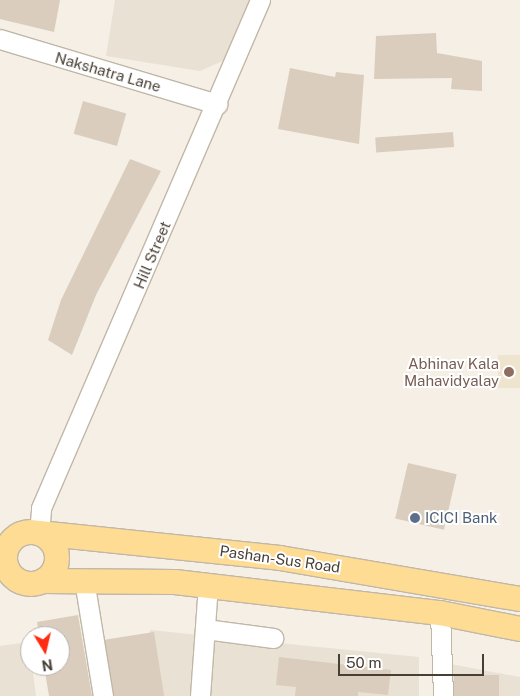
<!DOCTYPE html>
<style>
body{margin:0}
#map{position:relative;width:520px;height:696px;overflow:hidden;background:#f5efe5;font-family:"Public Sans",sans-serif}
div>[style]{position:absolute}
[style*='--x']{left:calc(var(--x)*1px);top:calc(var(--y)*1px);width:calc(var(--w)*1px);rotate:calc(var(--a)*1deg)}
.residential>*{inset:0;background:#e9e1d3}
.education>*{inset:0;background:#efe4ce;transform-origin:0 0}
.building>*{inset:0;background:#dacdbd;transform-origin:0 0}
.roads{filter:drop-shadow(1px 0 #c1b7a7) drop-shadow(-1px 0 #c1b7a7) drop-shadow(0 1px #c1b7a7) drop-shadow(0 -1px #c1b7a7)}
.minor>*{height:19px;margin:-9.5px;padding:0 9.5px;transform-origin:9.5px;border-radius:9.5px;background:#fff}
.major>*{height:24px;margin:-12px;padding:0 12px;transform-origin:12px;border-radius:12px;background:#ffdc94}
.major>.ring{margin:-12px;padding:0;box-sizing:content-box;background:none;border:24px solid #ffdc94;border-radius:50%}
.dots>*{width:14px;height:14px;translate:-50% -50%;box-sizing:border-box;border:2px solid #fff;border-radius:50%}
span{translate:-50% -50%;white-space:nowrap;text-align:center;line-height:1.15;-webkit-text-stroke:4px #fff;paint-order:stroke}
.street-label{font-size:15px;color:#483f34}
.education-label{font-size:15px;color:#785e54}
.right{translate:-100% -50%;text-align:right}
.service-label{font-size:15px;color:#4e5e75}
.left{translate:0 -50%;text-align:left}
.north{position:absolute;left:20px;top:626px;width:50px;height:50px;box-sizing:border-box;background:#fff;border:1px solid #b6b2ae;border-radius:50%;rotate:171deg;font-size:14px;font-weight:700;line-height:20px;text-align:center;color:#483f34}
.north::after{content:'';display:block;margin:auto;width:18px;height:22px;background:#ff2c12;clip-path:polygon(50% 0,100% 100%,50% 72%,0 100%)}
.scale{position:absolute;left:338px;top:654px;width:146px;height:22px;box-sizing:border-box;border:2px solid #483f34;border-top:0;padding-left:6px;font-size:15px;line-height:18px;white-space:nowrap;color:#483f34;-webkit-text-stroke:4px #fff;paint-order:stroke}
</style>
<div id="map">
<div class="residential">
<i style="clip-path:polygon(115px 0,255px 0,225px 60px,200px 71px,106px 56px)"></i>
<i style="clip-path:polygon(150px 630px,419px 657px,419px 696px,160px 696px)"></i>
<i style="clip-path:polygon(29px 642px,36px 696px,0 696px,0 646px)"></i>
<i style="clip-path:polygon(445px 663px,520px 677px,520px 696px,446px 696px)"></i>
</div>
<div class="education">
<i style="left:520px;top:355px;width:33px;height:22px;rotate:90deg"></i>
</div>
<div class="building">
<i style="clip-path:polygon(0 0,60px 0,54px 32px,0 19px)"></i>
<i style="clip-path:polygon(436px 33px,437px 53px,482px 61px,482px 91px,451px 89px,452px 78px,374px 79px,376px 36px)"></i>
<i style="clip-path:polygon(290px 68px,335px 77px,336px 72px,364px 75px,359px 144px,278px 129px)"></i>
<i style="left:83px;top:101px;width:45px;height:34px;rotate:16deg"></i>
<i style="left:453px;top:132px;width:15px;height:78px;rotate:86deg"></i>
<i style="clip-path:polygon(130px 159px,161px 171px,96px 295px,72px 355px,48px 340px,61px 300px)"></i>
<i style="left:408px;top:463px;width:50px;height:57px;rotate:13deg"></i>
<i style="clip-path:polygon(78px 615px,92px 696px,49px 696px,44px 666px,60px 666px,60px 636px,39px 636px,37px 622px)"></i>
<i style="left:154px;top:632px;width:65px;height:50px;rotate:81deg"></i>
<i style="clip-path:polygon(279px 657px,391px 670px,388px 695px,358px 692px,358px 696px,295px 696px,296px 687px,276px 685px)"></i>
<i style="left:454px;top:675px;width:45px;height:21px"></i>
</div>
<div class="roads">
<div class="minor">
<i style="--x:0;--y:39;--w:227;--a:16.7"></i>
<i style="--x:39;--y:533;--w:25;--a:-85"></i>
<i style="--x:41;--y:508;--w:553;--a:-66.68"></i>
<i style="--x:84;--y:580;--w:118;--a:80.7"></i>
<i style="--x:440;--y:613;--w:83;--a:87.9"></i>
<i style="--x:205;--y:629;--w:69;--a:7.5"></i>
<i style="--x:200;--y:696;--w:111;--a:-85.9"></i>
</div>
<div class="major">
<i class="ring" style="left:5px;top:532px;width:28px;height:28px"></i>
<i style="--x:39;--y:533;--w:242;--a:5.9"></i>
<i style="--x:280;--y:558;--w:243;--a:9.7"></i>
<i style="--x:43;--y:581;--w:132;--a:0.4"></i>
<i style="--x:175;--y:582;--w:267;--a:6.7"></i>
<i style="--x:440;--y:613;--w:82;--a:11.3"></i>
</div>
</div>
<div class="dots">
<i style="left:509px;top:372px;background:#8d6e63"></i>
<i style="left:415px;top:518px;background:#5c6f8a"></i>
</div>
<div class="street-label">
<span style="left:108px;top:72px;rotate:16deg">Nakshatra Lane</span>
<span style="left:152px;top:255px;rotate:-67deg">Hill Street</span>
<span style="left:280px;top:559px;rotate:8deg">Pashan-Sus Road</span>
</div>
<div class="education-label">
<span class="right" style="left:499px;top:372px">Abhinav Kala<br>Mahavidyalay</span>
</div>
<div class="service-label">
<span class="left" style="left:425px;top:518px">ICICI Bank</span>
</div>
<div class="north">N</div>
<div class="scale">50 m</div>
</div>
